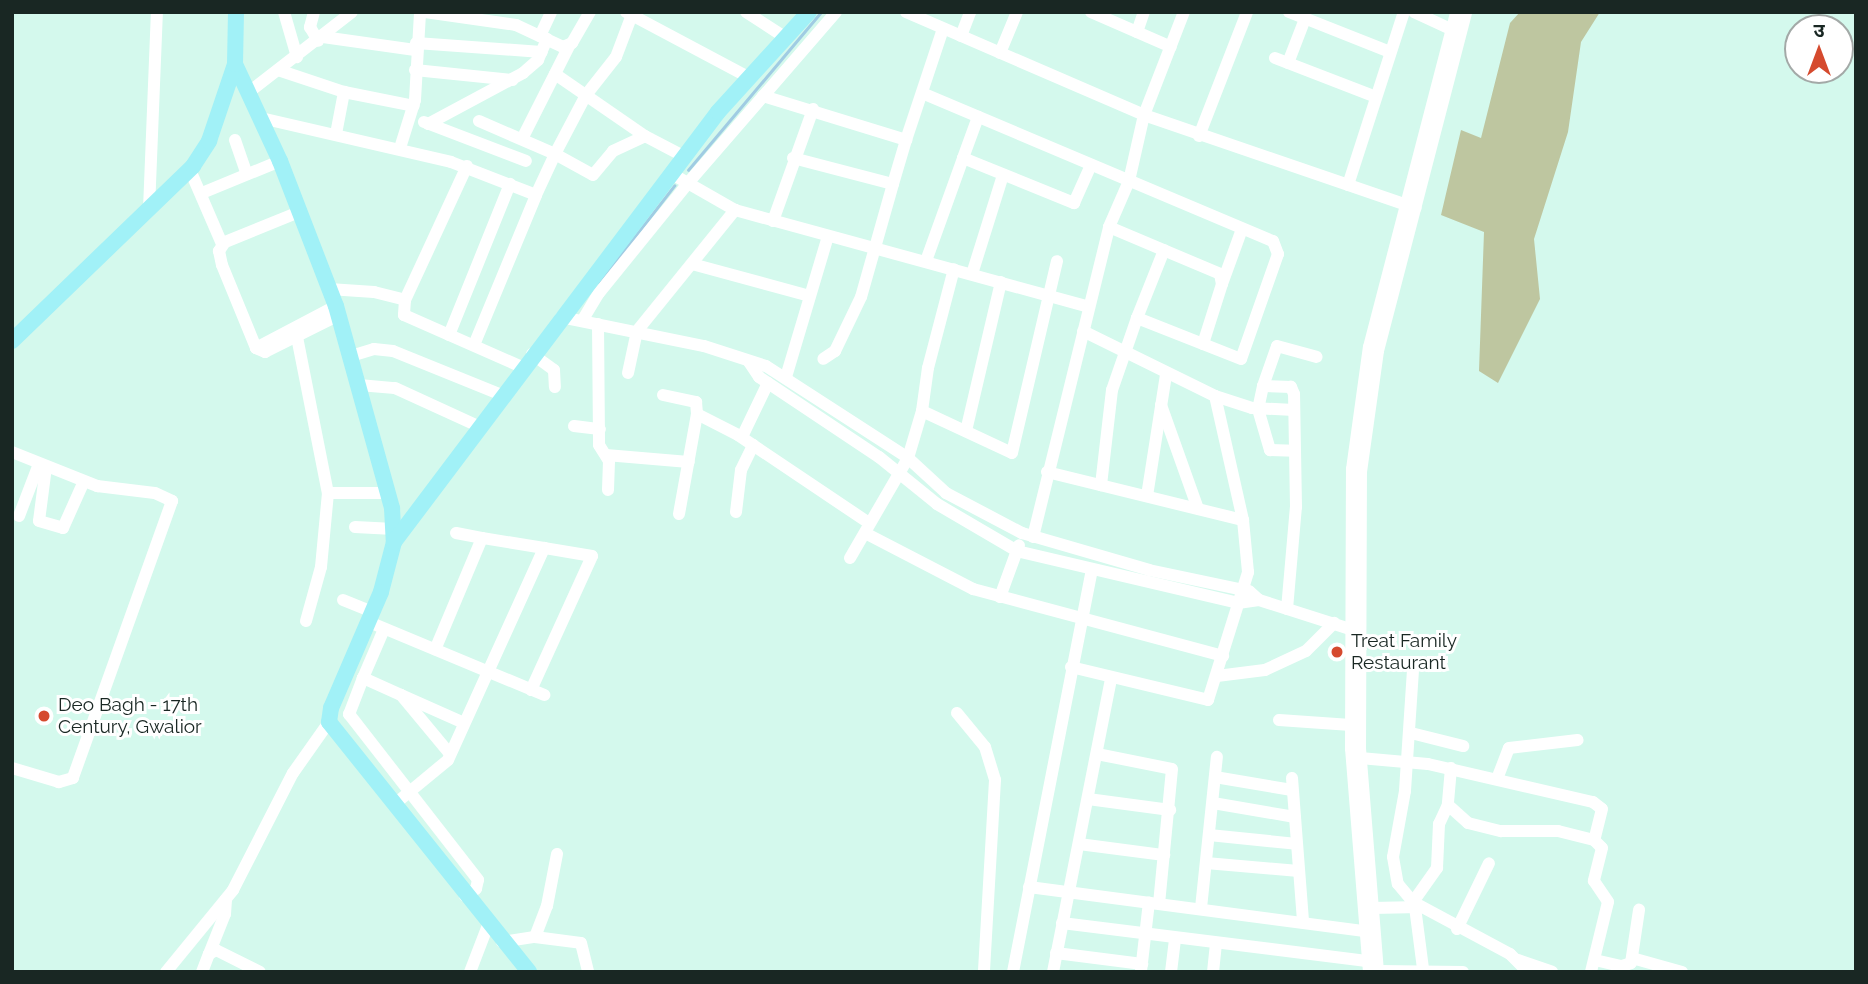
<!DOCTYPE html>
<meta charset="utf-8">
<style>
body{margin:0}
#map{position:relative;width:1868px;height:984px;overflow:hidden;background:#d4f9ed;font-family:Raleway,"Noto Sans Devanagari",sans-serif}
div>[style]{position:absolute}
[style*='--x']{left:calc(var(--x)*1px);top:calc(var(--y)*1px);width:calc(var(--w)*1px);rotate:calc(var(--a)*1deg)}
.green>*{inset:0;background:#bec6a0}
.stream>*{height:2.5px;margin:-1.25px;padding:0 1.25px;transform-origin:1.25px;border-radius:1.25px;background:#a0cce3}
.minor>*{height:12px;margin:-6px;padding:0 6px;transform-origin:6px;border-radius:6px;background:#fff}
.major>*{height:16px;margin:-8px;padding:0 8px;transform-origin:8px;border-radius:8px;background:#a1f1f7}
.dots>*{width:19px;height:19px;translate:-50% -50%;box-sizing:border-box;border:4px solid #fff;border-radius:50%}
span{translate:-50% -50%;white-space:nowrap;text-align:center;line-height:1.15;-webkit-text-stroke:6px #fff;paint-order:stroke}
.poi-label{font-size:19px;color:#192723}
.left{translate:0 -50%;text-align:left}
.frame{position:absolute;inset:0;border:14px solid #192723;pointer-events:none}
.north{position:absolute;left:1784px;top:14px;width:70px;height:70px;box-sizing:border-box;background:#fff;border:2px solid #a3a9a7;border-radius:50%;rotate:0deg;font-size:19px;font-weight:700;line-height:28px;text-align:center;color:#192723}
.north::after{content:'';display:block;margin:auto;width:24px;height:32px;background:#d54a2e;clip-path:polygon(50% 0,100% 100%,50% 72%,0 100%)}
</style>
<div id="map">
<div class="green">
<i style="clip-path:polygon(1520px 12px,1600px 12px,1581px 42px,1568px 132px,1534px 239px,1540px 299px,1498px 383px,1479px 371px,1484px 232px,1441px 215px,1461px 130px,1481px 138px,1510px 23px)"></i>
</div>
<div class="stream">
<i style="--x:688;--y:170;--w:207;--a:-49.9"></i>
<i style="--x:599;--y:283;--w:123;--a:-52.3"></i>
</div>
<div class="minor">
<i style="--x:284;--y:12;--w:47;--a:73.9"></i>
<i style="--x:314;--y:12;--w:16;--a:105"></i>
<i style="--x:310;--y:27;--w:16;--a:60"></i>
<i style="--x:425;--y:12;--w:92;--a:8.1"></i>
<i style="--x:516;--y:25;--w:52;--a:25.1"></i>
<i style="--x:563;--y:47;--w:10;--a:-24"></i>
<i style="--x:572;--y:43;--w:36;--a:-60"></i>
<i style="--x:626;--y:12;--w:140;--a:28"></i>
<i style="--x:746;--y:12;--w:48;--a:33"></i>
<i style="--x:906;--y:12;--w:259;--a:23.4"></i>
<i style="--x:1144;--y:115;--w:287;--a:18.9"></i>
<i style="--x:1091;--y:12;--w:87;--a:23.6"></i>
<i style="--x:1289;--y:12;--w:109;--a:21.6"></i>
<i style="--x:1414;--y:12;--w:40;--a:25"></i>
<i style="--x:1137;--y:32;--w:21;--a:-71"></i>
<i style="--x:540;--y:36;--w:26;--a:-65"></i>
<i style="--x:961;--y:36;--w:26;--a:-69"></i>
<i style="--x:323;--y:37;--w:93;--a:8"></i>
<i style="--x:416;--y:43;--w:126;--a:4.1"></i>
<i style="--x:1000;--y:53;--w:44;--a:-67.5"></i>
<i style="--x:1275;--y:58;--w:108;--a:21.1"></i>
<i style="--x:1288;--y:63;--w:47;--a:-68.9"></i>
<i style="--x:278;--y:70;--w:70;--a:18.4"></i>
<i style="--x:344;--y:92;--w:71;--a:11.3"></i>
<i style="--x:415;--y:70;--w:98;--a:5.9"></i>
<i style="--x:555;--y:74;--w:109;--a:34.6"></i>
<i style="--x:249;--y:92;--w:130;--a:-37.8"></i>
<i style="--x:922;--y:93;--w:381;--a:22.9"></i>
<i style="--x:1273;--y:241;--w:14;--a:69"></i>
<i style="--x:1278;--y:254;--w:111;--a:109.4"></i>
<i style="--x:1241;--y:359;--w:112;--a:-158.5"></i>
<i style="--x:1137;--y:318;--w:76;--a:109.1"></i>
<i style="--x:1112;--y:390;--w:96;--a:96.6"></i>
<i style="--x:763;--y:96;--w:150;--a:17.1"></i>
<i style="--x:906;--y:140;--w:117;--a:-71.6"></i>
<i style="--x:261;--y:118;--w:195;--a:13"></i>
<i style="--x:451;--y:162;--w:91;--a:21.2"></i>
<i style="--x:536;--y:195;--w:45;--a:-65.1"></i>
<i style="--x:555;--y:154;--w:43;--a:28.9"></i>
<i style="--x:593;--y:175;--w:31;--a:-50"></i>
<i style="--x:613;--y:151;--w:35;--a:-25"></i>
<i style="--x:645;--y:136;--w:45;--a:27.7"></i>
<i style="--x:479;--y:121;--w:83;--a:23.5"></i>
<i style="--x:555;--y:154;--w:67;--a:-62.3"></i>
<i style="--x:586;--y:95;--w:48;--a:-51.7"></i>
<i style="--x:616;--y:57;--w:48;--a:-69.3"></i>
<i style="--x:424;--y:122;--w:109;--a:20.9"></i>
<i style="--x:428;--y:124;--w:108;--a:-28.2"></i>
<i style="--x:523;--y:73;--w:20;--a:-41"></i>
<i style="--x:538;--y:60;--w:23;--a:-67"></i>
<i style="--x:336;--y:134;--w:43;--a:-79.2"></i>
<i style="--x:1199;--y:136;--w:133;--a:-68.8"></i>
<i style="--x:522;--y:139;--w:104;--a:-63.2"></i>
<i style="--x:235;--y:140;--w:36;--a:71"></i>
<i style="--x:400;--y:148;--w:50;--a:-72.6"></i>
<i style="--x:415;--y:100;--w:88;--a:-86.7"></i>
<i style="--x:793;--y:158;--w:103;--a:14.6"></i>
<i style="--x:893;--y:184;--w:117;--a:105.8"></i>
<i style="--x:861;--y:297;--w:60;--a:115.7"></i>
<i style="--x:835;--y:351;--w:14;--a:146"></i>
<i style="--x:963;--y:158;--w:44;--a:-69.9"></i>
<i style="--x:467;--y:166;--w:148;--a:114.8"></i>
<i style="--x:405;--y:300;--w:15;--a:94"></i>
<i style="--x:404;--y:315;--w:129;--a:23.8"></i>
<i style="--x:190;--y:170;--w:81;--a:66.6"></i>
<i style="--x:672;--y:174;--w:73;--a:29.7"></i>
<i style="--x:735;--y:210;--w:367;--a:15.3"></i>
<i style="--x:893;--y:184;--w:46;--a:-73.5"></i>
<i style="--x:1348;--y:185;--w:182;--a:-72.1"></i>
<i style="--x:202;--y:193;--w:84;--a:-22.3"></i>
<i style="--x:149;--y:209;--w:197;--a:-87.7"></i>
<i style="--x:299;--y:212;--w:80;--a:157.9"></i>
<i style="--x:225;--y:242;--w:11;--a:124"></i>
<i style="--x:219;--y:251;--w:14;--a:78"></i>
<i style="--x:222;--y:265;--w:90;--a:67.7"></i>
<i style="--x:256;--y:348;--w:90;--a:-27.7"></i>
<i style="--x:773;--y:221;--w:119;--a:-70.3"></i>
<i style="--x:1109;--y:227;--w:121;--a:22.9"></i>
<i style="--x:1220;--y:274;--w:10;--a:79"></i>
<i style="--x:1222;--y:284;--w:63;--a:107.6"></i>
<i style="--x:926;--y:261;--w:109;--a:-70.2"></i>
<i style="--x:963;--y:158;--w:120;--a:22.1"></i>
<i style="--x:1074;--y:203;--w:42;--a:-65.9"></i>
<i style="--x:692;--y:264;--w:122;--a:15.2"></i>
<i style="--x:972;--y:274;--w:104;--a:-72.6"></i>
<i style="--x:1222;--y:284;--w:59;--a:-70"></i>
<i style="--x:329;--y:289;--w:45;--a:3.8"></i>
<i style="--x:374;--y:292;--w:32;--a:14"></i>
<i style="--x:561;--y:317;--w:146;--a:11.5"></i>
<i style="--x:704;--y:346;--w:65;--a:17.9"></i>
<i style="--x:766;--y:366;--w:169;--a:32.9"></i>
<i style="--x:908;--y:458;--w:52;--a:42.6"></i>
<i style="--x:946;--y:493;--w:86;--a:27.8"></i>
<i style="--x:1022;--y:533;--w:132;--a:16.2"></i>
<i style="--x:1149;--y:570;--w:102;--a:11.9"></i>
<i style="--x:1249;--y:591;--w:13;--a:42"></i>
<i style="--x:1259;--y:600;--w:102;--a:17.7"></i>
<i style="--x:1137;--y:318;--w:73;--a:-68.3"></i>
<i style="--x:582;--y:321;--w:33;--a:-59"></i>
<i style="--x:599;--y:293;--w:141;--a:-51"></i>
<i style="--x:688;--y:183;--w:226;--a:-49.1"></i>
<i style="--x:598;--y:324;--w:121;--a:89.5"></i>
<i style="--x:599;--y:445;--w:19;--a:58"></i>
<i style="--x:609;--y:461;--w:29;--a:92"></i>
<i style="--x:449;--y:335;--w:163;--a:-68"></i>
<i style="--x:297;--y:337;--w:159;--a:78.8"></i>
<i style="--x:328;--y:493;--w:61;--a:0"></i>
<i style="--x:474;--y:345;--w:162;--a:-67.5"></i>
<i style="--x:256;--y:348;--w:10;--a:24"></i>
<i style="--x:265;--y:352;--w:83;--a:-26.6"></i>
<i style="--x:532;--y:354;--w:27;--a:36"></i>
<i style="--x:554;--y:370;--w:17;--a:87"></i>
<i style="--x:351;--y:356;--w:24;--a:-17"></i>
<i style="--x:374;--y:349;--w:19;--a:6"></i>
<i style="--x:393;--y:351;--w:118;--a:22"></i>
<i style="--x:749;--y:362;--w:18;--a:56"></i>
<i style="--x:759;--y:377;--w:144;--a:33.7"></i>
<i style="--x:879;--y:457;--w:75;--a:39"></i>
<i style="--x:937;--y:504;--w:93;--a:30.4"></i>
<i style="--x:1017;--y:551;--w:227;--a:13.2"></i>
<i style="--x:1238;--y:603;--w:21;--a:-8"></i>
<i style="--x:628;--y:373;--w:43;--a:-77.9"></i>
<i style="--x:637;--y:331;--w:156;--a:-51"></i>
<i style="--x:786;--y:377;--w:147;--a:-73.4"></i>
<i style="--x:359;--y:385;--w:36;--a:5"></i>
<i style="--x:395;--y:388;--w:91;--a:24.6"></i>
<i style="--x:1263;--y:386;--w:42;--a:-70.7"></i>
<i style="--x:1277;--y:346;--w:41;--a:15.4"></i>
<i style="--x:663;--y:395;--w:34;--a:12"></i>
<i style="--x:696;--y:402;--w:12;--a:85"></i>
<i style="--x:697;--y:414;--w:46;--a:27.1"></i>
<i style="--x:738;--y:435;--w:158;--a:33.9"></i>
<i style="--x:1215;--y:396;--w:39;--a:18"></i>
<i style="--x:1252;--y:408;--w:42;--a:2.7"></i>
<i style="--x:1161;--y:405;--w:110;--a:70.4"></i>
<i style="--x:922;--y:411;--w:43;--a:-82.1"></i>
<i style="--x:928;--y:368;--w:102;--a:-75.3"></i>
<i style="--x:574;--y:426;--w:26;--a:7"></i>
<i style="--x:966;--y:431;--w:153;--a:-76.8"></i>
<i style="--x:742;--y:437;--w:60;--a:-64.3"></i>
<i style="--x:12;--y:452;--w:92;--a:21.8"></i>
<i style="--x:97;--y:486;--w:58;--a:6.9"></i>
<i style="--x:155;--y:493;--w:19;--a:25"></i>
<i style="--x:172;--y:501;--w:294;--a:109.7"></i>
<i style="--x:73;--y:778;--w:15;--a:164"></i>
<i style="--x:59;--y:782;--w:49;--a:-163.4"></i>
<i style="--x:606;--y:455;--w:83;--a:4.8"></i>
<i style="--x:46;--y:467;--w:54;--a:97.4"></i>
<i style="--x:39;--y:521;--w:25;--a:16"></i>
<i style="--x:63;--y:528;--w:51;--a:-65.9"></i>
<i style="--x:1047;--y:472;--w:202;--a:13.8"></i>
<i style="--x:1147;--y:496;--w:123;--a:-81.1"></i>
<i style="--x:736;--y:512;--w:42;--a:-83.2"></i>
<i style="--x:741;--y:470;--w:28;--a:-64"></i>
<i style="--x:679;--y:514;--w:102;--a:-79.8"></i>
<i style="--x:19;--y:516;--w:56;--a:-69"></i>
<i style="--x:355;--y:527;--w:39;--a:3"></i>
<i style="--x:456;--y:533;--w:26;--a:11"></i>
<i style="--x:865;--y:533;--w:122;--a:27.4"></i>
<i style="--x:973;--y:589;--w:259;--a:15"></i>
<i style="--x:1033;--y:537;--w:319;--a:-76.2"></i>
<i style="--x:1109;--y:227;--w:50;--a:-66.5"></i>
<i style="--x:1129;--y:181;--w:68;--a:-77.2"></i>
<i style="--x:1144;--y:115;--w:110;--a:-68.8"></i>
<i style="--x:850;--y:558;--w:116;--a:-59.9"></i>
<i style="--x:908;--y:458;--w:49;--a:-73.4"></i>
<i style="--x:922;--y:411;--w:99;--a:25"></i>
<i style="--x:1012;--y:453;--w:197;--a:-76.8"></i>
<i style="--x:1000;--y:597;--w:55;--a:-69.9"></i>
<i style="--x:343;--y:600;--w:32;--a:22"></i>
<i style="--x:1287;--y:609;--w:102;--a:-85"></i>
<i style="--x:1296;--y:507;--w:113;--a:-91"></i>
<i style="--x:1294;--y:394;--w:8;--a:-113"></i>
<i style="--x:1291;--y:387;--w:28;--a:-178"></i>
<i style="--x:1263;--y:386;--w:24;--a:102"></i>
<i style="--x:1258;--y:409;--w:43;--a:73.7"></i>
<i style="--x:1270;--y:450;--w:24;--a:2"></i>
<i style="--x:306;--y:621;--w:56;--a:-74.5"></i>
<i style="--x:321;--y:567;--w:74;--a:-84.6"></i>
<i style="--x:369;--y:622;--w:190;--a:22.6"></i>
<i style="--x:1071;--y:667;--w:141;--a:13.5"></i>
<i style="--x:1208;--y:700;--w:134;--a:-72.6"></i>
<i style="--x:1248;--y:572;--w:52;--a:-95.5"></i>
<i style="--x:1243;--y:520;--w:127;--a:-102.7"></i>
<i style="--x:1215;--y:396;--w:147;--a:-153.8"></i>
<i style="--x:1413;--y:670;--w:121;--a:93.8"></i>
<i style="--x:1405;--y:791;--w:67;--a:100.3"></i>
<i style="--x:1393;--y:857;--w:27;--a:80"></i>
<i style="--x:1398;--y:884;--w:23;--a:50"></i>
<i style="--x:1413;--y:902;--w:110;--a:28.2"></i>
<i style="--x:1510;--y:954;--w:25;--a:45"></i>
<i style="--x:1217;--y:676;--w:48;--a:-7.1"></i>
<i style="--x:1265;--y:670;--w:45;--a:-24.9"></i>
<i style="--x:1306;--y:651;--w:40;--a:-45"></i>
<i style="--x:363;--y:678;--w:53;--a:-66.8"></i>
<i style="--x:531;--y:690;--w:147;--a:-65.5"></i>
<i style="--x:592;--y:556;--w:49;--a:-170.5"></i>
<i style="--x:401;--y:695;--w:42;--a:-155.9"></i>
<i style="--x:363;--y:678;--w:39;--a:111"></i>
<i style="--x:349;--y:714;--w:210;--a:52.1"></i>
<i style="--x:478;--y:880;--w:9;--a:103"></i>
<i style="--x:476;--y:889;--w:13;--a:148"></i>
<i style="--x:957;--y:713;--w:44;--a:50.5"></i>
<i style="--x:985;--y:747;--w:34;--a:73"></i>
<i style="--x:995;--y:780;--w:192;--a:93.3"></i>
<i style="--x:1279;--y:720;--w:72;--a:4"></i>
<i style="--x:1411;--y:733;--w:54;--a:14"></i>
<i style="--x:450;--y:754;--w:77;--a:-129.7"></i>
<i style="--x:401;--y:695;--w:69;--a:24"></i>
<i style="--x:1097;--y:754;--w:76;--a:11.3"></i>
<i style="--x:1172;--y:769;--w:135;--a:95.5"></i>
<i style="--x:1360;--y:758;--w:68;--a:5"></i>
<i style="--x:1428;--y:764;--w:169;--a:13"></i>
<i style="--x:1593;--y:802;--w:11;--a:38"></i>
<i style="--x:1602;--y:809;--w:32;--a:104"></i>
<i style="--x:1451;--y:768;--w:37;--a:95"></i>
<i style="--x:1448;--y:805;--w:27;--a:42"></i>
<i style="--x:1468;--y:823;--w:34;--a:14"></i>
<i style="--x:1501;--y:831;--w:57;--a:0"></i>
<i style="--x:1558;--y:831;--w:37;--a:14"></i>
<i style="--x:1594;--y:840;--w:11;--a:45"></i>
<i style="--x:1602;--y:848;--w:34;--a:104"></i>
<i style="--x:1594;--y:881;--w:25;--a:56"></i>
<i style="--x:1608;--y:902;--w:72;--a:103.7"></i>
<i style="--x:1215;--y:777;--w:78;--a:9.6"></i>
<i style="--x:1292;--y:778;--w:144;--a:85.6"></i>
<i style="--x:1497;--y:779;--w:33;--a:-69"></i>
<i style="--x:1509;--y:748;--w:69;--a:-6.6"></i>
<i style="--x:1088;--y:799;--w:83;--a:7.6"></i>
<i style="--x:396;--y:803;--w:67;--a:-39.6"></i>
<i style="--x:448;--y:760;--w:233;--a:-65.6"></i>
<i style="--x:544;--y:548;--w:63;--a:-170.8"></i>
<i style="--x:482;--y:538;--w:121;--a:112.8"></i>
<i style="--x:1213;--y:803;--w:83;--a:9.7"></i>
<i style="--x:1209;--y:835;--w:88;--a:5.8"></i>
<i style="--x:1079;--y:844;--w:86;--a:7.4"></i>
<i style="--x:1206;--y:863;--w:93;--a:4.9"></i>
<i style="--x:1029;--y:887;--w:346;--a:7.5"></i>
<i style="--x:1413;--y:902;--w:42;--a:-54.8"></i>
<i style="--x:1437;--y:868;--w:44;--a:-87.4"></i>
<i style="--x:1439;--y:824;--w:21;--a:-65"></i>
<i style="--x:1415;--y:907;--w:63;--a:82.6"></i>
<i style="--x:1201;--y:908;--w:152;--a:-84"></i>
<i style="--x:1372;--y:908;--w:48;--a:-1.2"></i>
<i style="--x:1062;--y:923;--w:313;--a:7.1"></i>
<i style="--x:1457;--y:929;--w:73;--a:-64.1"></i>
<i style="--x:535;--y:937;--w:33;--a:-69"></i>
<i style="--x:547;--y:906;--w:53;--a:-79.1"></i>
<i style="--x:502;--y:942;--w:33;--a:-9"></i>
<i style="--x:535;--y:937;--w:46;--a:7.4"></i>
<i style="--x:581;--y:943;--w:30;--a:76"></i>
<i style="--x:1056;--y:953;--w:87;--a:7.3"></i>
<i style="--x:209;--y:954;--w:43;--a:-68.2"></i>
<i style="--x:225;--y:914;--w:15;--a:-86"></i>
<i style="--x:1632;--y:958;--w:52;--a:15.6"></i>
<i style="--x:1518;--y:960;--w:36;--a:19"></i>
<i style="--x:1595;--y:960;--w:28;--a:13"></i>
<i style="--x:1622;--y:966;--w:9;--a:-18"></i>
<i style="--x:1631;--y:963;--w:54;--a:-81.4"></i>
<i style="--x:1141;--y:971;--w:69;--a:-83.4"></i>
<i style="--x:1378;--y:971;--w:85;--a:0.7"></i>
<i style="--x:166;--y:972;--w:106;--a:-50.7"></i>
<i style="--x:233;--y:890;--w:131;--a:-62.9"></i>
<i style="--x:293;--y:773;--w:62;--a:-54.8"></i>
<i style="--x:202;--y:972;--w:19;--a:-69"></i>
<i style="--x:209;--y:954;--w:8;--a:-30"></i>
<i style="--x:216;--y:950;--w:49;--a:26.6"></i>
<i style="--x:470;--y:972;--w:50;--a:-69"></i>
<i style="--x:1013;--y:972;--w:410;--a:-78.9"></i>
<i style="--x:1053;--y:972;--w:300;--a:-78.8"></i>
<i style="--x:1171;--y:972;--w:33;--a:-83"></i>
<i style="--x:1213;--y:972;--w:29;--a:-84"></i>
<i style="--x:1369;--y:972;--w:224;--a:-94.6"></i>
<i style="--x:1351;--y:749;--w:280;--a:-89.8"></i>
<i style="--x:1352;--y:469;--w:123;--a:-82.1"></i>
<i style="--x:1369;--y:347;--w:346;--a:-75.4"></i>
<i style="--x:1378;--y:972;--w:223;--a:-94.6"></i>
<i style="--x:1360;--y:750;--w:278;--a:-89.8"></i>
<i style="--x:1361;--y:472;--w:122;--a:-82"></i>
<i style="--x:1378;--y:351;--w:350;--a:-75.4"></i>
</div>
<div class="major">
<i style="--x:235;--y:64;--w:107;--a:65.1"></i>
<i style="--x:280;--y:161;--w:155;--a:68.9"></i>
<i style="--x:336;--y:306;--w:210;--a:74.5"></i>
<i style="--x:392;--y:508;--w:34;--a:87"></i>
<i style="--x:394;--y:542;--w:52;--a:104.6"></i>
<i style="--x:381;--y:592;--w:126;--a:113.3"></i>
<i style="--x:331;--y:708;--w:14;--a:98"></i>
<i style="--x:329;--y:722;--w:320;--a:51.3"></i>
<i style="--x:12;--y:341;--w:252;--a:-44"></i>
<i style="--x:193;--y:166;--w:30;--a:-57"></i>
<i style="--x:209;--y:141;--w:81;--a:-71.3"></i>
<i style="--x:235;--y:64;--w:52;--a:-88.9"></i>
<i style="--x:394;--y:542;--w:538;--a:-53"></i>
<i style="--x:718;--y:112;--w:135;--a:-47.7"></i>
</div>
<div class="dots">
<i style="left:1337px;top:652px;background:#d54a2e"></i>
<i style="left:44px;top:716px;background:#d54a2e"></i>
</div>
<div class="poi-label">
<span class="left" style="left:1351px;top:652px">Treat Family<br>Restaurant</span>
<span class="left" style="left:58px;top:716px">Deo Bagh - 17th<br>Century, Gwalior</span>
</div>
<div class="frame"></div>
<div class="north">उ</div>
</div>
